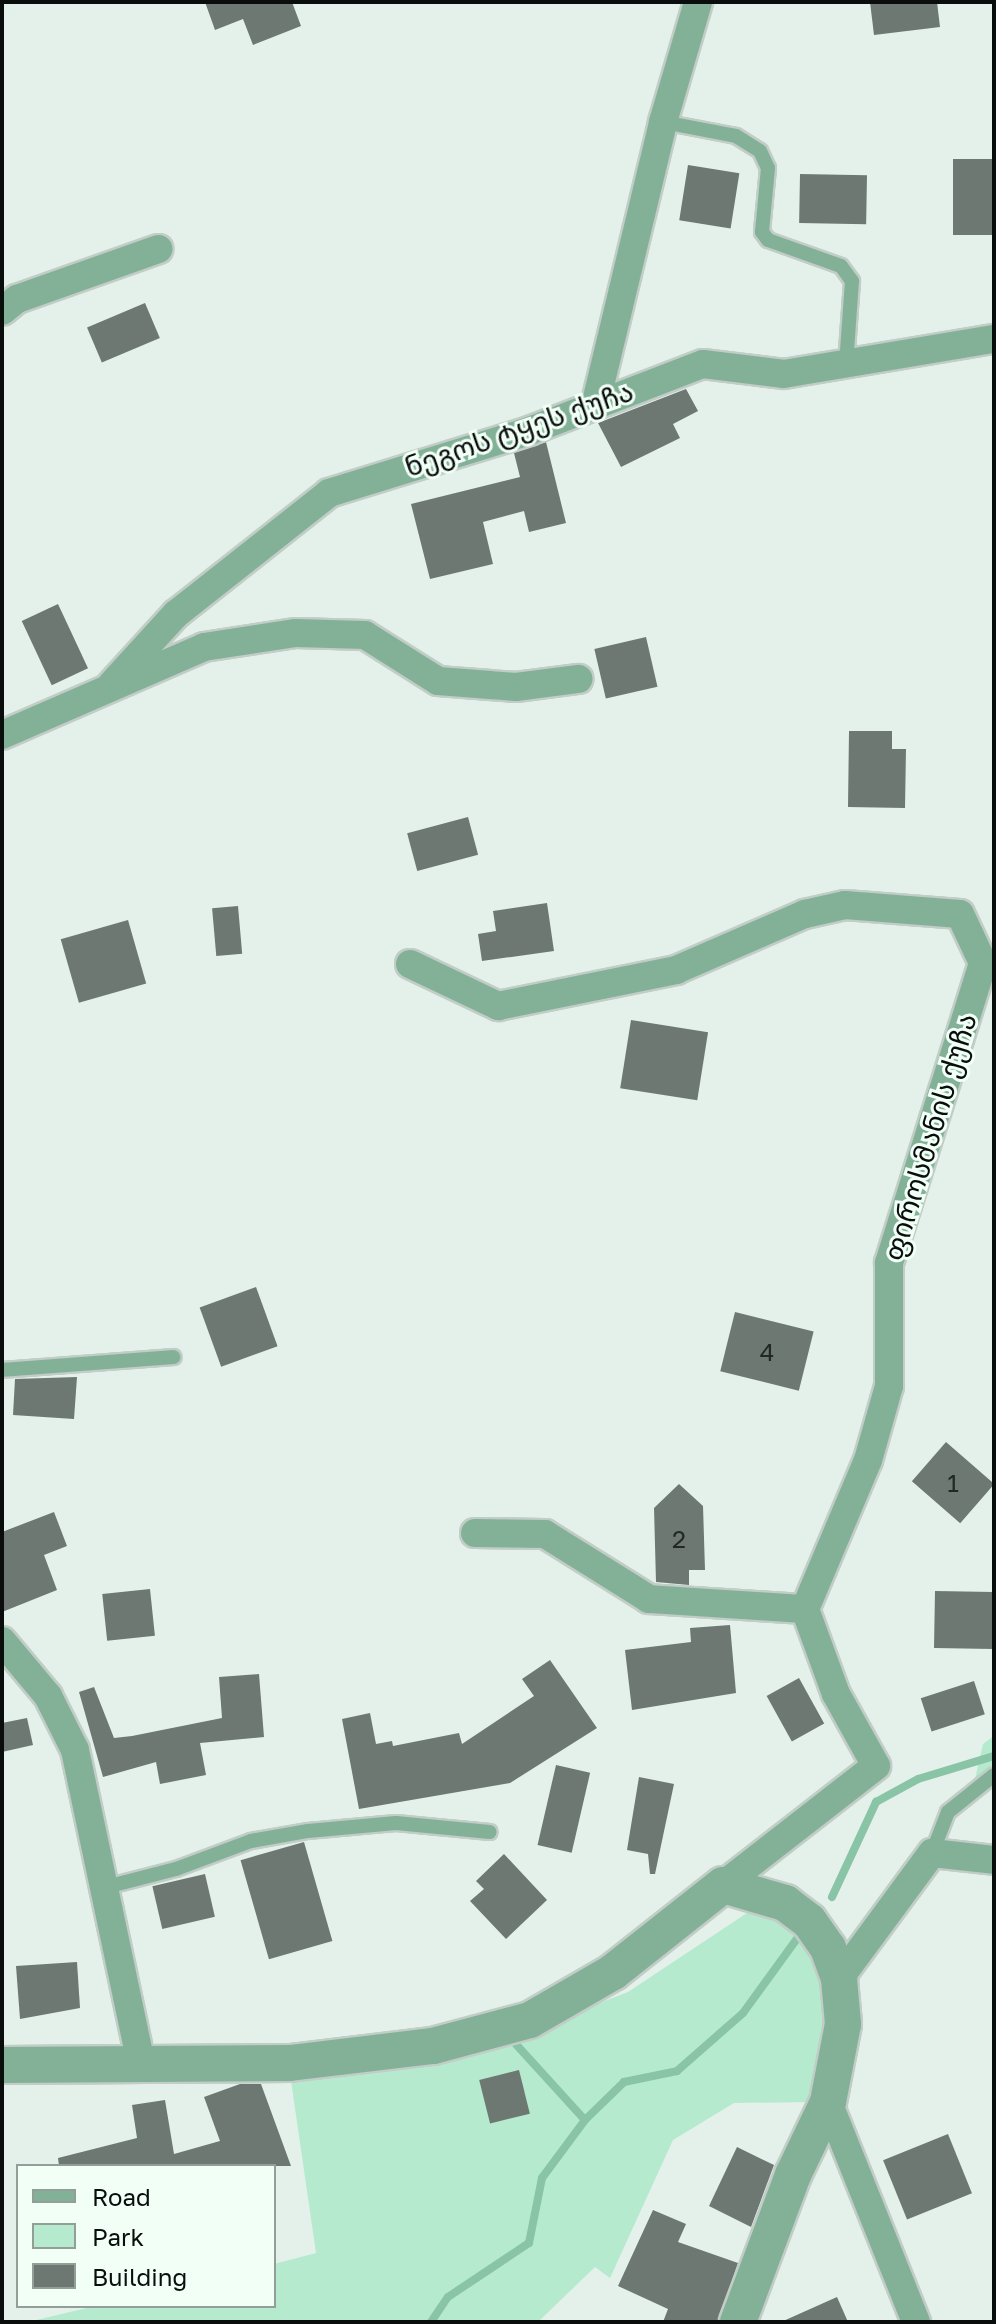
<!DOCTYPE html>
<meta charset="utf-8">
<style>
body{margin:0}
#map{position:relative;width:996px;height:2324px;overflow:hidden;background:#e4f1ea;font-family:"Golos Text","Noto Sans Georgian",sans-serif}
div>[style]{position:absolute}
[style*='--x']{left:calc(var(--x)*1px);top:calc(var(--y)*1px);width:calc(var(--w)*1px);rotate:calc(var(--a)*1deg)}
.green>*{inset:0;background:#b5eace}
.stream>*{height:8px;margin:-4px;padding:0 4px;transform-origin:4px;border-radius:4px;background:#89c4a6}
.building>*{inset:0;background:#6c7871;transform-origin:0 0}
.roads{filter:drop-shadow(2px 0 #c1cdc6) drop-shadow(-2px 0 #c1cdc6) drop-shadow(0 2px #c1cdc6) drop-shadow(0 -2px #c1cdc6)}
.service>*{height:14px;margin:-7px;padding:0 7px;transform-origin:7px;border-radius:7px;background:#83b198}
.minor>*{height:28px;margin:-14px;padding:0 14px;transform-origin:14px;border-radius:14px;background:#83b198}
.tertiary>*{height:36px;margin:-18px;padding:0 18px;transform-origin:18px;border-radius:18px;background:#83b198}
span{translate:-50% -50%;white-space:nowrap;text-align:center;line-height:1.15;-webkit-text-stroke:6px #f1fff7;paint-order:stroke}
.number-label{font-size:24px;color:#222824}
.number-label span{-webkit-text-stroke-width:0}
.street-label{font-size:28px;color:#090d0b}
.frame{position:absolute;inset:0;border:4px solid #090d0b;pointer-events:none}
.legend{position:absolute;left:16px;top:2164px;width:260px;height:144px;box-sizing:border-box;background:#f1fff7;border:2px solid #949e99;margin:0;padding:10px 14px;list-style:none;font-size:24px;color:#090d0b}
.legend li{display:flex;align-items:center;gap:16px;height:40px}
.legend b{width:40px;border:2px solid #949e99}
</style>
<div id="map">
<div class="green">
<i style="clip-path:polygon(994px 1736px,994px 1782px,970px 1801px,983px 1744px)"></i>
<i style="clip-path:polygon(753px 1909px,788px 1913px,834px 1986px,812px 2102px,734px 2103px,673px 2140px,610px 2278px,595px 2267px,538px 2322px,28px 2322px,95px 2306px,274px 2306px,274px 2264px,316px 2253px,290px 2074px,529px 2030px,628px 1992px)"></i>
</div>
<div class="stream">
<i style="--x:832;--y:1897;--w:105;--a:-65.1"></i>
<i style="--x:876;--y:1802;--w:48;--a:-28.7"></i>
<i style="--x:918;--y:1779;--w:79;--a:-16.8"></i>
<i style="--x:513;--y:2041;--w:107;--a:47.7"></i>
<i style="--x:431;--y:2322;--w:30;--a:-56"></i>
<i style="--x:448;--y:2297;--w:97;--a:-33.7"></i>
<i style="--x:529;--y:2243;--w:66;--a:-78.7"></i>
<i style="--x:542;--y:2178;--w:72;--a:-53.4"></i>
<i style="--x:585;--y:2120;--w:54;--a:-44.3"></i>
<i style="--x:624;--y:2082;--w:54;--a:-11.7"></i>
<i style="--x:677;--y:2071;--w:88;--a:-41.3"></i>
<i style="--x:743;--y:2013;--w:95;--a:-54"></i>
</div>
<div class="building">
<i style="clip-path:polygon(205px 2px,292px 2px,301px 26px,253px 45px,243px 19px,215px 30px)"></i>
<i style="clip-path:polygon(870px 2px,937px 2px,940px 27px,874px 35px)"></i>
<i style="left:994px;top:159px;width:76px;height:41px;rotate:90deg"></i>
<i style="left:688px;top:165px;width:52px;height:56px;rotate:9deg"></i>
<i style="left:800px;top:174px;width:67px;height:49px;rotate:1deg"></i>
<i style="left:145px;top:303px;width:38px;height:63px;rotate:67deg"></i>
<i style="clip-path:polygon(686px 389px,698px 411px,673px 424px,680px 438px,621px 467px,598px 423px)"></i>
<i style="clip-path:polygon(546px 442px,566px 523px,529px 532px,524px 511px,483px 522px,493px 564px,430px 579px,411px 504px,520px 477px,514px 453px)"></i>
<i style="left:58px;top:604px;width:71px;height:40px;rotate:65deg"></i>
<i style="left:646px;top:637px;width:51px;height:53px;rotate:77deg"></i>
<i style="clip-path:polygon(849px 731px,892px 731px,892px 749px,906px 749px,905px 808px,848px 807px)"></i>
<i style="left:468px;top:817px;width:39px;height:63px;rotate:75deg"></i>
<i style="clip-path:polygon(547px 903px,554px 951px,482px 961px,478px 934px,496px 931px,493px 911px)"></i>
<i style="left:238px;top:906px;width:48px;height:26px;rotate:85deg"></i>
<i style="left:128px;top:920px;width:66px;height:70px;rotate:74deg"></i>
<i style="left:631px;top:1020px;width:78px;height:69px;rotate:9deg"></i>
<i style="left:256px;top:1287px;width:63px;height:60px;rotate:70deg"></i>
<i style="left:735px;top:1312px;width:81px;height:61px;rotate:14deg"></i>
<i style="clip-path:polygon(77px 1377px,74px 1419px,13px 1415px,15px 1379px)"></i>
<i style="left:946px;top:1442px;width:64px;height:52px;rotate:41deg"></i>
<i style="clip-path:polygon(679px 1484px,703px 1506px,705px 1570px,689px 1570px,689px 1585px,656px 1582px,654px 1508px)"></i>
<i style="clip-path:polygon(54px 1512px,67px 1546px,44px 1555px,57px 1590px,2px 1612px,2px 1532px)"></i>
<i style="left:150px;top:1589px;width:47px;height:48px;rotate:84deg"></i>
<i style="left:935px;top:1591px;width:59px;height:57px;rotate:1deg"></i>
<i style="clip-path:polygon(730px 1625px,736px 1693px,632px 1710px,625px 1650px,691px 1642px,690px 1628px)"></i>
<i style="clip-path:polygon(550px 1660px,597px 1728px,510px 1783px,359px 1809px,342px 1719px,370px 1713px,376px 1744px,392px 1741px,393px 1746px,459px 1733px,462px 1744px,534px 1696px,522px 1679px)"></i>
<i style="clip-path:polygon(259px 1674px,264px 1737px,200px 1743px,206px 1775px,160px 1784px,156px 1762px,103px 1777px,79px 1692px,94px 1687px,114px 1738px,132px 1736px,222px 1718px,219px 1677px)"></i>
<i style="left:799px;top:1678px;width:52px;height:37px;rotate:61deg"></i>
<i style="left:974px;top:1681px;width:35px;height:56px;rotate:72deg"></i>
<i style="clip-path:polygon(27px 1718px,33px 1745px,2px 1752px,2px 1723px)"></i>
<i style="left:556px;top:1765px;width:35px;height:82px;rotate:13deg"></i>
<i style="clip-path:polygon(639px 1777px,674px 1784px,655px 1874px,650px 1874px,648px 1854px,627px 1850px)"></i>
<i style="left:304px;top:1842px;width:103px;height:66px;rotate:74deg"></i>
<i style="clip-path:polygon(504px 1854px,547px 1900px,506px 1939px,470px 1901px,484px 1889px,476px 1881px)"></i>
<i style="left:205px;top:1874px;width:44px;height:54px;rotate:77deg"></i>
<i style="clip-path:polygon(77px 1962px,80px 2008px,20px 2019px,16px 1966px)"></i>
<i style="left:519px;top:2070px;width:45px;height:41px;rotate:76deg"></i>
<i style="clip-path:polygon(240px 2084px,261px 2084px,291px 2166px,59px 2166px,58px 2158px,137px 2138px,132px 2105px,165px 2100px,174px 2154px,220px 2141px,204px 2097px)"></i>
<i style="left:948px;top:2134px;width:64px;height:70px;rotate:68deg"></i>
<i style="clip-path:polygon(737px 2147px,774px 2165px,751px 2227px,709px 2206px)"></i>
<i style="clip-path:polygon(653px 2210px,686px 2224px,678px 2242px,738px 2263px,718px 2322px,663px 2322px,668px 2309px,618px 2286px)"></i>
<i style="clip-path:polygon(837px 2297px,848px 2322px,781px 2322px)"></i>
</div>
<div class="roads">
<div class="service">
<i style="--x:663;--y:122;--w:74;--a:10.9"></i>
<i style="--x:736;--y:136;--w:28;--a:32"></i>
<i style="--x:760;--y:151;--w:19;--a:65"></i>
<i style="--x:768;--y:168;--w:64;--a:95.4"></i>
<i style="--x:762;--y:232;--w:10;--a:53"></i>
<i style="--x:768;--y:240;--w:77;--a:19.6"></i>
<i style="--x:841;--y:266;--w:19;--a:54"></i>
<i style="--x:852;--y:281;--w:83;--a:94.1"></i>
<i style="--x:2;--y:1370;--w:172;--a:-4.3"></i>
<i style="--x:932;--y:1853;--w:44;--a:-68.7"></i>
<i style="--x:948;--y:1812;--w:59;--a:-38.8"></i>
<i style="--x:106;--y:1887;--w:72;--a:-14.4"></i>
<i style="--x:176;--y:1869;--w:80;--a:-20.5"></i>
<i style="--x:251;--y:1841;--w:58;--a:-10"></i>
<i style="--x:308;--y:1831;--w:88;--a:-5.2"></i>
<i style="--x:396;--y:1823;--w:94;--a:5.5"></i>
</div>
<div class="minor">
<i style="--x:2;--y:311;--w:19;--a:-39"></i>
<i style="--x:17;--y:299;--w:150;--a:-19.5"></i>
<i style="--x:596;--y:402;--w:288;--a:-76.5"></i>
<i style="--x:663;--y:122;--w:125;--a:-73.7"></i>
<i style="--x:112;--y:684;--w:95;--a:-47.6"></i>
<i style="--x:176;--y:614;--w:195;--a:-38.3"></i>
<i style="--x:329;--y:493;--w:209;--a:-17.2"></i>
<i style="--x:529;--y:431;--w:186;--a:-21.1"></i>
<i style="--x:703;--y:364;--w:82;--a:7"></i>
<i style="--x:784;--y:374;--w:213;--a:-9.5"></i>
<i style="--x:2;--y:735;--w:220;--a:-23.5"></i>
<i style="--x:204;--y:647;--w:93;--a:-8.7"></i>
<i style="--x:296;--y:633;--w:69;--a:1.7"></i>
<i style="--x:365;--y:635;--w:86;--a:32.2"></i>
<i style="--x:438;--y:681;--w:78;--a:4.4"></i>
<i style="--x:516;--y:687;--w:63;--a:-7.4"></i>
<i style="--x:410;--y:964;--w:98;--a:25.5"></i>
<i style="--x:498;--y:1006;--w:182;--a:-11.4"></i>
<i style="--x:676;--y:970;--w:141;--a:-23.5"></i>
<i style="--x:805;--y:914;--w:41;--a:-12.7"></i>
<i style="--x:845;--y:905;--w:115;--a:4.5"></i>
<i style="--x:960;--y:914;--w:54;--a:64.9"></i>
<i style="--x:983;--y:963;--w:314;--a:107.4"></i>
<i style="--x:889;--y:1263;--w:123;--a:90"></i>
<i style="--x:889;--y:1386;--w:77;--a:105.8"></i>
<i style="--x:868;--y:1460;--w:162;--a:112.9"></i>
<i style="--x:805;--y:1609;--w:90;--a:70"></i>
<i style="--x:836;--y:1694;--w:82;--a:60.9"></i>
<i style="--x:876;--y:1766;--w:194;--a:142.1"></i>
<i style="--x:475;--y:1533;--w:70;--a:0.8"></i>
<i style="--x:545;--y:1534;--w:123;--a:32"></i>
<i style="--x:649;--y:1599;--w:156;--a:3.7"></i>
<i style="--x:2;--y:1641;--w:72;--a:50.1"></i>
<i style="--x:48;--y:1696;--w:60;--a:63.4"></i>
<i style="--x:75;--y:1750;--w:321;--a:78.1"></i>
<i style="--x:839;--y:1979;--w:157;--a:-53.6"></i>
<i style="--x:932;--y:1853;--w:62;--a:6.4"></i>
<i style="--x:828;--y:2102;--w:237;--a:68.2"></i>
</div>
<div class="tertiary">
<i style="--x:2;--y:2065;--w:288;--a:-0.4"></i>
<i style="--x:290;--y:2063;--w:144;--a:-6.8"></i>
<i style="--x:433;--y:2046;--w:100;--a:-15"></i>
<i style="--x:530;--y:2020;--w:96;--a:-30"></i>
<i style="--x:613;--y:1972;--w:140;--a:-38.3"></i>
<i style="--x:723;--y:1885;--w:65;--a:16.2"></i>
<i style="--x:785;--y:1903;--w:30;--a:37"></i>
<i style="--x:809;--y:1921;--w:33;--a:55"></i>
<i style="--x:828;--y:1948;--w:33;--a:70"></i>
<i style="--x:839;--y:1979;--w:45;--a:84.9"></i>
<i style="--x:843;--y:2024;--w:79;--a:100.9"></i>
<i style="--x:828;--y:2102;--w:81;--a:115.6"></i>
<i style="--x:793;--y:2175;--w:157;--a:110.5"></i>
</div>
</div>
<div class="number-label">
<span style="left:767px;top:1352px">4</span>
<span style="left:953px;top:1483px">1</span>
<span style="left:679px;top:1539px">2</span>
</div>
<div class="street-label">
<span style="left:519px;top:429px;rotate:-19deg">ნეგოს ტყეს ქუჩა</span>
<span style="left:930px;top:1137px;rotate:-73deg">ფიროსმანის ქუჩა</span>
</div>
<div class="frame"></div>
<ul class="legend">
<li><b style="height:10px;background:#83b198"></b>Road</li>
<li><b style="height:22px;background:#b5eace"></b>Park</li>
<li><b style="height:22px;background:#6c7871"></b>Building</li>
</ul>
</div>
